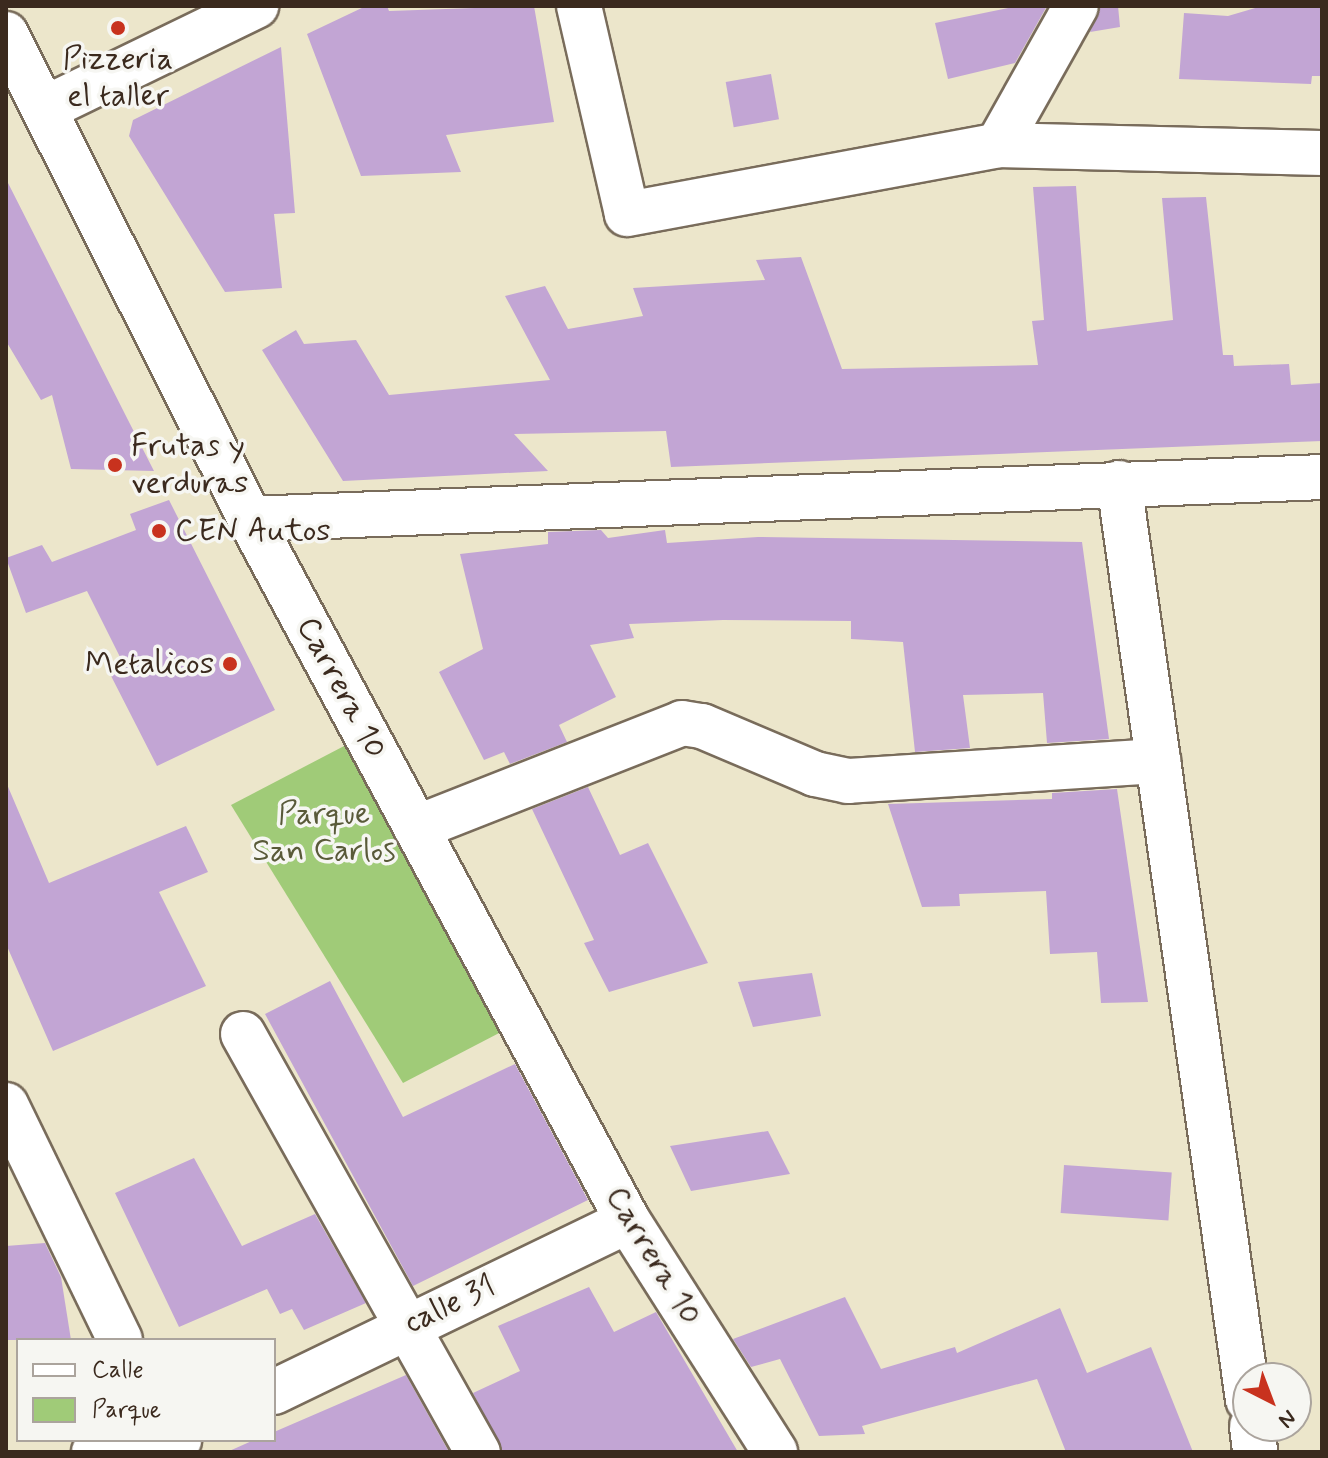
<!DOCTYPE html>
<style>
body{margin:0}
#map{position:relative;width:1328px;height:1458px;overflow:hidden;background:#ece6cb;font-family:Mynerve,sans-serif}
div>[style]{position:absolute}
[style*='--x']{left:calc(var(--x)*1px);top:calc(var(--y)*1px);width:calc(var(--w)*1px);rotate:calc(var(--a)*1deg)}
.green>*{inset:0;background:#a0cb78}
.building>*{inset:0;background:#c2a5d4;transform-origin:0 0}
.roads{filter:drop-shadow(2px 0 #796c5b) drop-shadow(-2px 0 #796c5b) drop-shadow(0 2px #796c5b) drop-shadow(0 -2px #796c5b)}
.street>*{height:44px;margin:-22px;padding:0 22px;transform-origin:22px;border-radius:22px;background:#fff}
.primary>*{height:44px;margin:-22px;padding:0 22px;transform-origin:22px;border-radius:22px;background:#fff}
.dots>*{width:22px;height:22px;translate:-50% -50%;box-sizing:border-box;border:4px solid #f6f6f2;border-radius:50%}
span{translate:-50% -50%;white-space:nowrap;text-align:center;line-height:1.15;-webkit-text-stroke:7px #f6f6f2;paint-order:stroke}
.poi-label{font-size:32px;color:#3b2a1e}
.left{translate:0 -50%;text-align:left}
.right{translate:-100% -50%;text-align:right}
.street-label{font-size:32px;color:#3b2a1e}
.park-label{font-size:32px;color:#595a39}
.frame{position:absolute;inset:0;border:8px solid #3b2a1e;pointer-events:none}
.legend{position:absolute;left:16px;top:1338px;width:260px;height:104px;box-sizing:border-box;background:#f6f6f2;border:2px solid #aba49d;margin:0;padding:10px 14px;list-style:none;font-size:24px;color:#3b2a1e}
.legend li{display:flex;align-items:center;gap:16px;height:40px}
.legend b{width:40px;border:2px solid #aba49d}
.north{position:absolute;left:1232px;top:1362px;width:80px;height:80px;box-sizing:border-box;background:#f6f6f2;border:2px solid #aba49d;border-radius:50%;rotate:138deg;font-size:22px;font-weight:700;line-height:32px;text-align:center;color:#3b2a1e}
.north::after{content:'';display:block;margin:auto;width:28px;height:36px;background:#c8321e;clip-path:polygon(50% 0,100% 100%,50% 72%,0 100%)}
</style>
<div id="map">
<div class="green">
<i style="clip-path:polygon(346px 745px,503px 1031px,403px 1083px,231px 805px)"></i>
</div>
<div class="building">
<i style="clip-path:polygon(366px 6px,387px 6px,389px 11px,534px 6px,554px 122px,446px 135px,461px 172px,361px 176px,307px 34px)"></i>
<i style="clip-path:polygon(1018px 6px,1047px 6px,1015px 63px,948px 79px,935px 23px)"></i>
<i style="clip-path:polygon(1101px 6px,1118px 6px,1120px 27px,1090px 32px)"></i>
<i style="clip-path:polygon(1262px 6px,1322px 6px,1322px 76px,1312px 76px,1311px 84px,1179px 79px,1184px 13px,1228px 16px)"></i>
<i style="clip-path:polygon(281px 47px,295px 213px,274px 214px,282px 288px,225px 292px,129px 136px,133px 120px)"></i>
<i style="left:771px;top:74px;width:46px;height:46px;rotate:80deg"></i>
<i style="clip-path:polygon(6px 179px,128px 420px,154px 471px,71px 469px,52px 395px,41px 400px,6px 341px)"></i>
<i style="clip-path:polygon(1076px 186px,1087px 331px,1173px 320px,1162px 198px,1206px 197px,1223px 355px,1233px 355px,1234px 366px,1289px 364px,1291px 385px,1322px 383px,1322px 441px,671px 467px,666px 431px,514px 434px,548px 471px,343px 481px,262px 350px,296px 330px,304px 344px,356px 340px,389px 395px,550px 380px,505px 296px,545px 286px,568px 329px,643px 316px,633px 288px,765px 280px,756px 260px,801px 257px,842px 369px,1038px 365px,1032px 321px,1044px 320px,1033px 187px)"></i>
<i style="clip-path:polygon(169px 500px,275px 710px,157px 766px,108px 670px,123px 663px,87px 591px,26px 613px,6px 558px,42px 545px,52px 562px,136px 530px,130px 514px)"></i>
<i style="clip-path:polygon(601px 530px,608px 538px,665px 530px,667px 543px,758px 537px,1082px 542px,1109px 739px,1047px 743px,1043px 693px,963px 695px,970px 748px,915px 752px,903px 642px,851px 639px,851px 621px,723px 620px,629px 624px,634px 638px,590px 645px,616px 697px,559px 725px,567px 742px,510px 764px,504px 752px,484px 760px,439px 672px,483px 649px,460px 554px,548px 544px,548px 532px)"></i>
<i style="clip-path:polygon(6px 782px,49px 883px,186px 826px,208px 872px,159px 892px,206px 986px,53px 1051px,6px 944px)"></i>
<i style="clip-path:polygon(588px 787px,620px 855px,648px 843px,708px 963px,609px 992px,584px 943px,594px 940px,532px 809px)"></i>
<i style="clip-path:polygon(1117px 789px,1148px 1002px,1101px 1003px,1097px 952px,1050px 954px,1046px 891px,959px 894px,960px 906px,922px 907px,888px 804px,1052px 799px,1052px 793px)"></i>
<i style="clip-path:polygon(812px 973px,821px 1016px,753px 1027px,738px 982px)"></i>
<i style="clip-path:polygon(330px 981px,403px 1117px,515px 1064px,588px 1200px,413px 1286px,265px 1014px)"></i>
<i style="clip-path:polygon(768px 1131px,790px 1174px,691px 1191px,670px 1146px)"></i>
<i style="clip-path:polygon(194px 1158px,242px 1246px,315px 1214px,366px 1303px,304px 1330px,292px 1309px,280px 1314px,267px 1289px,179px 1327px,115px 1193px)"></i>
<i style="left:1064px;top:1165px;width:108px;height:48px;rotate:4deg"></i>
<i style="clip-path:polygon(45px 1243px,61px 1277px,71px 1340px,6px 1340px,6px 1246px)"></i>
<i style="clip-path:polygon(589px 1287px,614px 1332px,656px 1312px,738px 1452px,503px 1452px,473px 1393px,520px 1371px,498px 1326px)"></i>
<i style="clip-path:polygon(845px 1297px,881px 1369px,955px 1347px,957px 1353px,1060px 1308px,1087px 1373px,1151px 1347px,1193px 1452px,1066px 1452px,1037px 1379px,862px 1426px,865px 1434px,819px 1436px,780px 1359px,751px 1367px,733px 1339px)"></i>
<i style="clip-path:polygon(406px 1375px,449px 1452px,227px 1452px,254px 1440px,274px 1440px,274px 1432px)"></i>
</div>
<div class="roads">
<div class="street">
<i style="--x:579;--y:6;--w:213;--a:77"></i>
<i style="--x:627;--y:214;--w:377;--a:-10.5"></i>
<i style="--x:998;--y:145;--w:324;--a:1.4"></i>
<i style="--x:44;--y:109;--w:236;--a:-25.9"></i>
<i style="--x:998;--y:145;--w:159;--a:-60.7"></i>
<i style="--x:1119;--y:483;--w:926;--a:81.99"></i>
<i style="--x:250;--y:519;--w:1073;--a:-2.24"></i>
<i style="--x:416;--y:828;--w:286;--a:-21.5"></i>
<i style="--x:682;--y:723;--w:20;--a:9"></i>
<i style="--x:702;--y:726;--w:123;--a:23"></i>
<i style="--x:815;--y:774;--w:34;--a:12"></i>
<i style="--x:848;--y:781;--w:311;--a:-3.7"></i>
<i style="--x:243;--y:1034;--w:480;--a:60.7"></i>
<i style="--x:6;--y:1105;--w:261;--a:64.1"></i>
<i style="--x:274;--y:1392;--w:393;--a:-25.8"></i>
<i style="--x:1252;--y:1426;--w:26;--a:83"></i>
<i style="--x:94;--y:1452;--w:86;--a:-8"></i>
</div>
<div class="primary">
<i style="--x:6;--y:34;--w:543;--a:63.29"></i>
<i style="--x:250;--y:519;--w:797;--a:61.7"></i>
<i style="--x:628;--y:1221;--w:274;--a:57.5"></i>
</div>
</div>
<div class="dots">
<i style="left:118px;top:28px;background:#c8321e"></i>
<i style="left:115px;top:465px;background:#c8321e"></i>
<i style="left:159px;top:531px;background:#c8321e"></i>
<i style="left:230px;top:664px;background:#c8321e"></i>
</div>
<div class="poi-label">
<span style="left:118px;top:78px">Pizzeria<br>el taller</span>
<span class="left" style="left:131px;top:465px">Frutas y<br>verduras</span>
<span class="left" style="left:175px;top:531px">CEN Autos</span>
<span class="right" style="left:214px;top:664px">Metalicos</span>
</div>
<div class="street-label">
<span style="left:341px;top:688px;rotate:62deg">Carrera 10</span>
<span style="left:653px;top:1256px;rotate:59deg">Carrera 10</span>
<span style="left:450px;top:1305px;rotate:-25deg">calle 31</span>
</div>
<div class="park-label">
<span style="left:324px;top:833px">Parque<br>San Carlos</span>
</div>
<div class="frame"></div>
<ul class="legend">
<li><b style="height:10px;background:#fff"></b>Calle</li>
<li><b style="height:22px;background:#a0cb78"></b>Parque</li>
</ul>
<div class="north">N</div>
</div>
